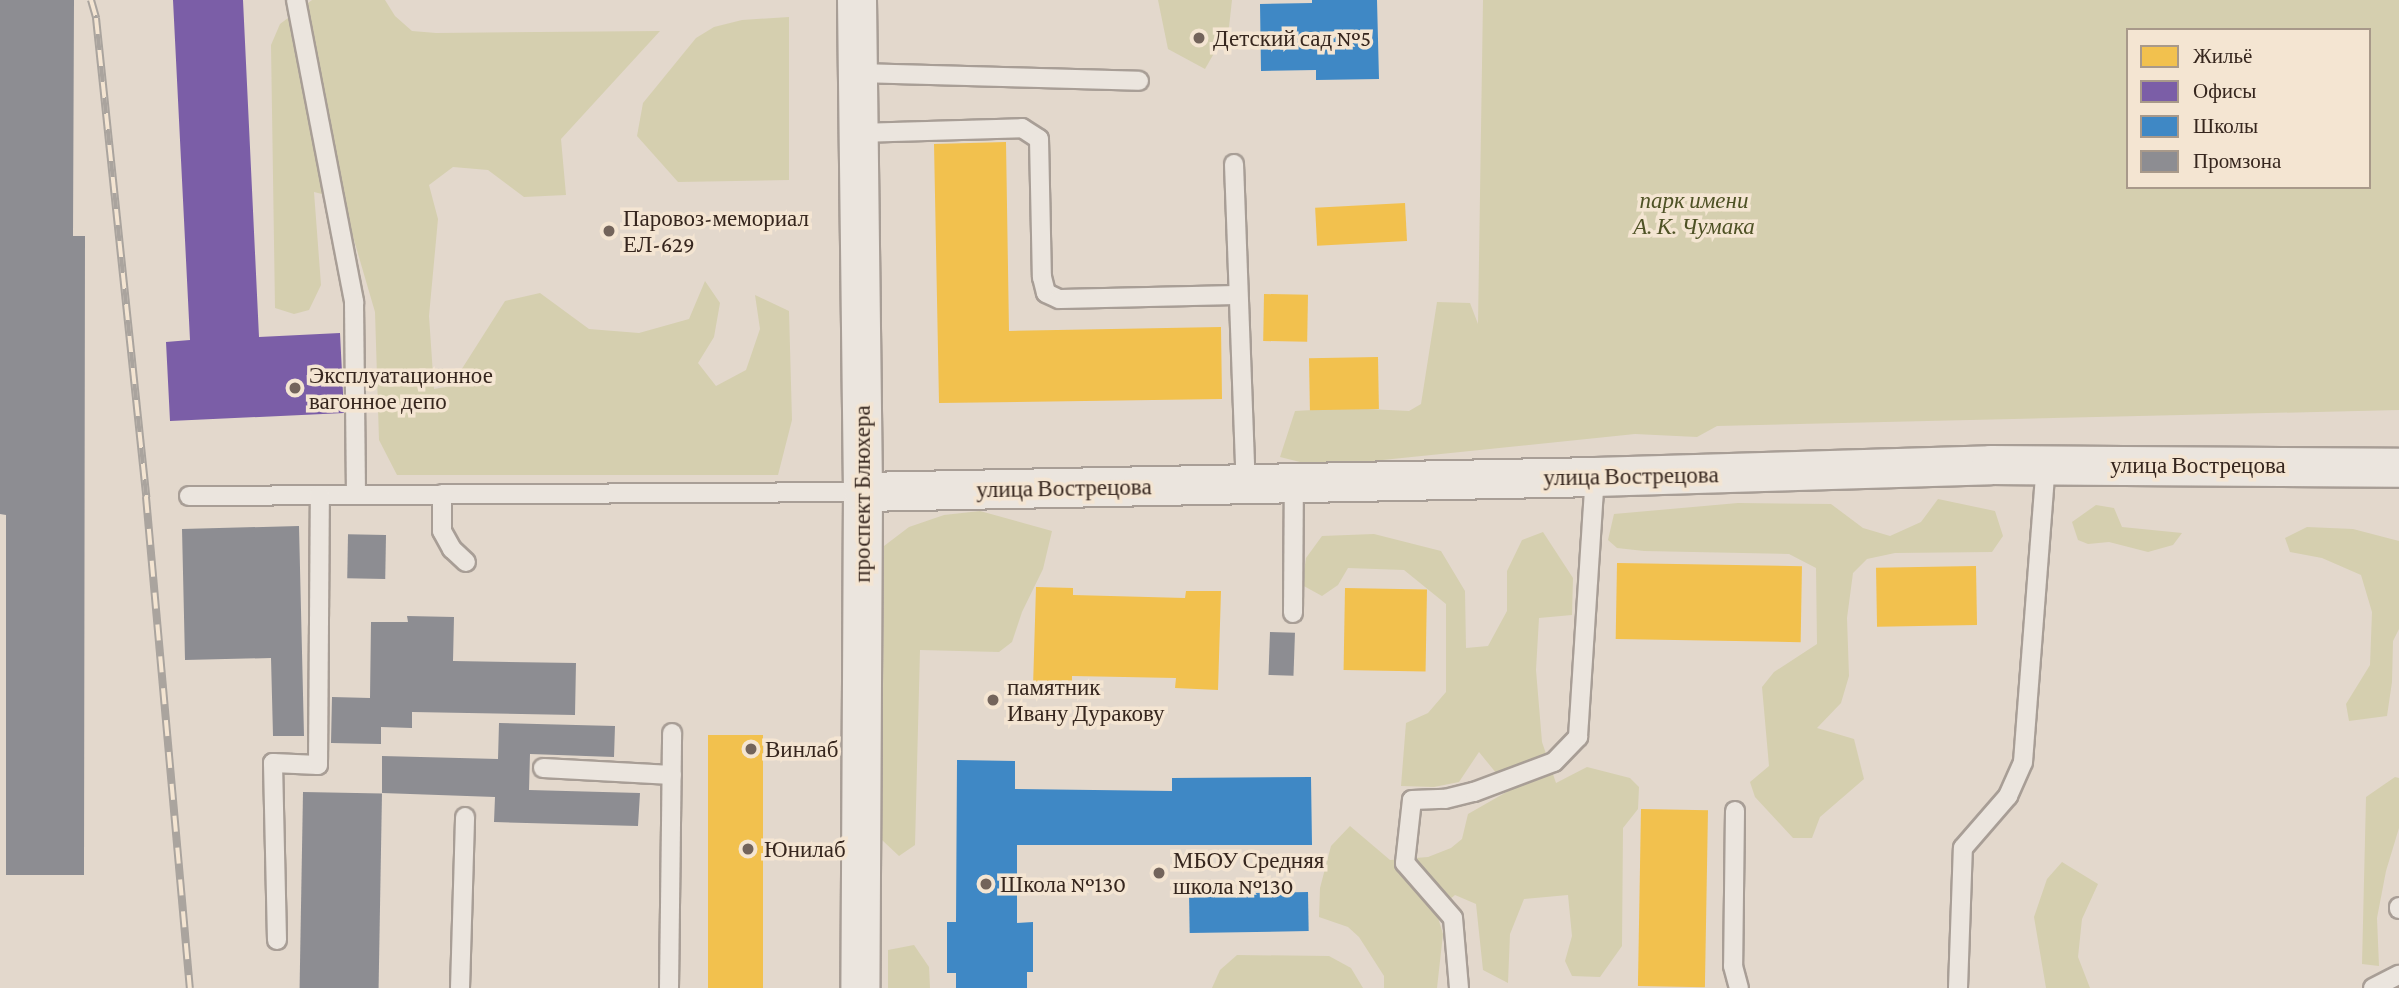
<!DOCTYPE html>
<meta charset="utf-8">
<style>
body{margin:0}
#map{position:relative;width:2399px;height:988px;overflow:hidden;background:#e3d8cc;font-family:"Crimson Pro",serif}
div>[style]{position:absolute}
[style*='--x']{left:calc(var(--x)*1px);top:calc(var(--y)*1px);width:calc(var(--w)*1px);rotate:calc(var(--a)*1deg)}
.green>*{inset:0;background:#d5cfaf}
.homes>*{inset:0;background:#f2c14e;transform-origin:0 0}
.offices>*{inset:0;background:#7b5ea7}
.schools>*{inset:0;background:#3f88c5;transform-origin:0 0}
.industry>*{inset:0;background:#8d8d92;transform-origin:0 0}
.roads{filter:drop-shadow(2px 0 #a89e96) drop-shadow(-2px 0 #a89e96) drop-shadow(0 2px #a89e96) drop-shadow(0 -2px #a89e96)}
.lane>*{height:18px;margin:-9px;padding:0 9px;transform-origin:9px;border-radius:9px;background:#ebe5de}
.secondary>*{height:38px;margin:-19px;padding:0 19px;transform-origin:19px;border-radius:19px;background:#ebe5de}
.rail>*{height:8px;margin-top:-4px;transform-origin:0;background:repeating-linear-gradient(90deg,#f4e5d2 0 16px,#aaa49e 0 32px);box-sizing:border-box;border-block:2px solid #aaa49e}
.dots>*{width:19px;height:19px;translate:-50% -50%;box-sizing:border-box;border:4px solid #f4e5d2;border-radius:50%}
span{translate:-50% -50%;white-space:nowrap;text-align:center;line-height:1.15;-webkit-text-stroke:7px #f4e5d2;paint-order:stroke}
.poi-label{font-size:23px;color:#36261e}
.left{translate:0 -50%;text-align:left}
.park-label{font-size:23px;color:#4e5225;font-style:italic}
.street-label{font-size:23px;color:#36261e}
.legend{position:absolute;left:2126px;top:28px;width:245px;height:161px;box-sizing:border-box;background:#f4e5d2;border:2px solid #a8998a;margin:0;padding:9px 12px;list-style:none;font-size:21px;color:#36261e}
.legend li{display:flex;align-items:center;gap:14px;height:35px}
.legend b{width:35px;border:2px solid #a8998a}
</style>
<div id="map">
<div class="green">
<i style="clip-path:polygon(312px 0,385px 0,395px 16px,412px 31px,436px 33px,660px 31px,561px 139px,566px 195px,524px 197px,488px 170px,453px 167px,429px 185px,438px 219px,429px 316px,434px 389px,451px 386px,505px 301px,540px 293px,589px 329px,639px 333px,689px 319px,705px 281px,720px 303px,714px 337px,698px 363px,716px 386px,746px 370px,760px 329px,755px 295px,789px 311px,792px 420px,778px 475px,397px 475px,379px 440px,375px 312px,342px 199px,314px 192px,321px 285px,309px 310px,294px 314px,275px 308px,271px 45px,280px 24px)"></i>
<i style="clip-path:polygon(1158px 0,1232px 0,1229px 27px,1205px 69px,1168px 49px)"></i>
<i style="clip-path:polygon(evenodd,1483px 0,2399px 0,2399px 410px,1717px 426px,1697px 437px,1635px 434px,1363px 462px,1300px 462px,1280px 457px,1295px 411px,1348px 408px,1409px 411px,1421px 404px,1437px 302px,1470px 303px,1478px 324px,1483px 0,2128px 30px,2369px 30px,2369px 187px,2128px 187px,2128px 30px)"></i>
<i style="clip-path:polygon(789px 17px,789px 180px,678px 182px,637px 136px,643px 103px,696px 38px,714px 27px,742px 20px)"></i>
<i style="clip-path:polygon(1938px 499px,1995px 511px,2003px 536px,1992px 552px,1895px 553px,1867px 559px,1853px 573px,1847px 618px,1849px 676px,1841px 703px,1817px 728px,1854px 739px,1864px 779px,1820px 817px,1812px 838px,1793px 838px,1755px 797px,1750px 782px,1769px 766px,1762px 687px,1774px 672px,1817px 644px,1816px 568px,1789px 554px,1644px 551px,1617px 548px,1608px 540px,1614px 514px,1738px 503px,1831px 504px,1863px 528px,1890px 536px,1921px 522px)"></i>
<i style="clip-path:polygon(2096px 505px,2114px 508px,2122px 527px,2182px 533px,2173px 545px,2148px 552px,2109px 542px,2088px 544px,2078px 540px,2072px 522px)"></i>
<i style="clip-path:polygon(980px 511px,1052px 531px,1043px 569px,1022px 612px,1012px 642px,999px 652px,920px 650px,915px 845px,899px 856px,882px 840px,884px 546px,909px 527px,944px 515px)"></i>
<i style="clip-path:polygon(2307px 527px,2353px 529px,2399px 541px,2399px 629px,2393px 641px,2392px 682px,2387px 716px,2349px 721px,2346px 704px,2370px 665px,2372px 612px,2361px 575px,2322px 558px,2290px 552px,2285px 538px)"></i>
<i style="clip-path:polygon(1543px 532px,1573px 578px,1572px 615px,1539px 618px,1536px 670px,1542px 742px,1556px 783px,1587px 767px,1630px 778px,1639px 787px,1638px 809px,1623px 828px,1622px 946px,1600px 977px,1572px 976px,1565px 961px,1572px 936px,1568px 895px,1524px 899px,1510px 934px,1508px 983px,1483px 970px,1476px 904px,1455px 895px,1436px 911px,1443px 934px,1437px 988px,1384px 988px,1384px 976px,1359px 937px,1348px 927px,1319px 917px,1320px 888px,1331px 846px,1350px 826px,1390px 860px,1428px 857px,1451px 848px,1462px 839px,1468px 814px,1510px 790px,1479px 752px,1459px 782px,1434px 787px,1401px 786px,1406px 723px,1428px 713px,1446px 692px,1446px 604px,1404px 570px,1348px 568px,1338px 585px,1322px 596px,1302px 585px,1306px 558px,1322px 536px,1374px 534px,1441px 551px,1465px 591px,1466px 648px,1488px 646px,1507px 611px,1507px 571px,1522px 540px)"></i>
<i style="clip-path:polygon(2395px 777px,2399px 778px,2399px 828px,2386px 871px,2377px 918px,2379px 966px,2362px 964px,2366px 797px)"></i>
<i style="clip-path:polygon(2062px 862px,2098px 884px,2082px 919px,2078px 957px,2090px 988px,2046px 988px,2034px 917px,2047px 879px)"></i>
<i style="clip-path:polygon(914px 945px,929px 967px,930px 988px,888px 988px,888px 950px)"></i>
<i style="clip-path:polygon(1237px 955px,1329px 956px,1351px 968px,1363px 988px,1212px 988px,1220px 970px)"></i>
</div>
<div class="homes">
<i style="clip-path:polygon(1006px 142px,1009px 331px,1221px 327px,1222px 399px,939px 403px,934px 144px)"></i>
<i style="left:1405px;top:203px;width:38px;height:90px;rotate:87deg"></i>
<i style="left:1264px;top:294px;width:44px;height:47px;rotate:1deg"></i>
<i style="left:1378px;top:357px;width:52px;height:69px;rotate:89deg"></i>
<i style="left:1617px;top:563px;width:185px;height:76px;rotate:1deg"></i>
<i style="left:1976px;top:566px;width:59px;height:100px;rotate:89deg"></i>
<i style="clip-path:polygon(1036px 587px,1073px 588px,1073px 595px,1185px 598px,1186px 591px,1221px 591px,1218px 690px,1175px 688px,1176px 678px,1072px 676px,1072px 688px,1033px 687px)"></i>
<i style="left:1345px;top:588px;width:82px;height:82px;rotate:1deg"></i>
<i style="left:763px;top:735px;width:253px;height:55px;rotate:90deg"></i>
<i style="left:1641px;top:809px;width:67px;height:177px;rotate:1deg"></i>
</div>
<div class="offices">
<i style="clip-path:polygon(173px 0,243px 0,259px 337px,340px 333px,344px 413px,170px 421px,166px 342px,190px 340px)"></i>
</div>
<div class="schools">
<i style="clip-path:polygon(1312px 0,1377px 0,1379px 79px,1316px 80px,1316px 70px,1261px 71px,1260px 4px,1312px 3px)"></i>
<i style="clip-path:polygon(957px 760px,1015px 761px,1015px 789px,1172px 791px,1172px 778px,1311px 777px,1312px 845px,1017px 845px,1017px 923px,1033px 922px,1033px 972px,1027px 972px,1027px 988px,956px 988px,956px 973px,947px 973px,947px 922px,956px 922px)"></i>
<i style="left:1308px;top:892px;width:39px;height:119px;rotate:89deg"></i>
</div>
<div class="industry">
<i style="clip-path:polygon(0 0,74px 0,73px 236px,85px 236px,84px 875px,6px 875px,6px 515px,0 514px)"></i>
<i style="clip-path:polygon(299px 526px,304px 736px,273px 736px,271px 658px,185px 660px,182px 529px)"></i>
<i style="left:386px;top:535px;width:44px;height:38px;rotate:91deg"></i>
<i style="clip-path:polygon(407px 616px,454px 617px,453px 661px,576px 663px,575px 715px,412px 712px,412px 728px,381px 727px,381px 744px,331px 743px,332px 697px,370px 698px,371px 622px,408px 622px)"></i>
<i style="left:1270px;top:632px;width:25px;height:43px;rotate:2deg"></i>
<i style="clip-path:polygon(499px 723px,615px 726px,614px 757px,530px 754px,529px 790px,640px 793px,638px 826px,494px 822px,495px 797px,382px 793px,382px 756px,498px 759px)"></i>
<i style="left:303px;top:792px;width:79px;height:196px;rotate:1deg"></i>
</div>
<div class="roads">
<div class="lane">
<i style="--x:296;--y:0;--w:308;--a:79.1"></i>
<i style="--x:354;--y:302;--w:192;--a:89.4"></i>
<i style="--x:858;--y:73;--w:281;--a:1.6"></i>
<i style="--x:858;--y:133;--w:164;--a:-1.7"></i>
<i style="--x:1022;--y:128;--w:20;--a:33"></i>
<i style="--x:1039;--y:139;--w:138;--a:88.8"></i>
<i style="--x:1042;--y:277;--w:16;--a:76"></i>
<i style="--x:1046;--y:293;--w:14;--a:25"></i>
<i style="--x:1059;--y:299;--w:179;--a:-1.3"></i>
<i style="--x:1234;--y:164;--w:320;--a:87.9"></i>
<i style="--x:442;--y:494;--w:37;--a:90"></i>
<i style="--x:442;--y:531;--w:21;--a:61"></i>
<i style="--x:452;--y:549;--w:19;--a:43"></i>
<i style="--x:189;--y:496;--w:674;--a:-0.34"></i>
<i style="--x:1293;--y:613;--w:130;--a:-89.6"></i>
<i style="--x:543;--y:768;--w:129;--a:3.1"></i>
<i style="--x:1735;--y:811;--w:155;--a:90.7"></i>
<i style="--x:1733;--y:966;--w:23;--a:75"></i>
<i style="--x:2399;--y:907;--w:2;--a:90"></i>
<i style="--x:277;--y:940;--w:177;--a:-91.3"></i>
<i style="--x:273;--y:763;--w:45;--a:2.5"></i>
<i style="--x:318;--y:765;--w:270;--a:-89.6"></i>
<i style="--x:460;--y:988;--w:171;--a:-88.3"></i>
<i style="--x:669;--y:988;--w:255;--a:-89.3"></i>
<i style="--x:1459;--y:988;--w:70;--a:-94.9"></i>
<i style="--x:1453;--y:918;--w:73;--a:-131.1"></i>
<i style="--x:1405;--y:863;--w:63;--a:-83.7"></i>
<i style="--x:1412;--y:800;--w:33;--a:-2"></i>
<i style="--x:1445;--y:799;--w:30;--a:-14"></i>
<i style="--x:1474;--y:792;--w:85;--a:-20.6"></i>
<i style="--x:1554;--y:762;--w:35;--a:-46"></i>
<i style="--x:1578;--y:737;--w:261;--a:-86.3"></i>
<i style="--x:1958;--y:988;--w:140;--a:-88"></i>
<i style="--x:1963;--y:848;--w:69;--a:-49.1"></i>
<i style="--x:2008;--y:796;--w:37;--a:-66"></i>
<i style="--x:2023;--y:762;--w:298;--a:-85.6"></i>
<i style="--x:2373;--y:988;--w:29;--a:-27"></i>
</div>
<div class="secondary">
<i style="--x:857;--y:0;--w:492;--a:89.3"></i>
<i style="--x:863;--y:492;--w:496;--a:90.3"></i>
<i style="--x:863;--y:492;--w:732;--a:-1.17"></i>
<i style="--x:1595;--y:477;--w:396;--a:-1.7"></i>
<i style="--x:1991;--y:465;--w:408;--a:0.4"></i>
</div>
</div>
<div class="rail">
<i style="--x:91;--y:0;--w:19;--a:74"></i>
<i style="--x:96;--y:18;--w:482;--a:84"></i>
<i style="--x:146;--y:497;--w:493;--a:84.9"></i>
</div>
<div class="dots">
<i style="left:1199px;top:38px;background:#73645b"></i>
<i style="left:609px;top:231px;background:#73645b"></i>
<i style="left:295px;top:388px;background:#73645b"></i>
<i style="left:993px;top:700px;background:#73645b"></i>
<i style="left:751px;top:749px;background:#73645b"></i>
<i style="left:748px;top:849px;background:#73645b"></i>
<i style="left:1159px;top:873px;background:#73645b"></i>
<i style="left:986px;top:884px;background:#73645b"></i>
</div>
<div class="poi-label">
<span class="left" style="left:1213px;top:38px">Детский сад №5</span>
<span class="left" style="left:623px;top:231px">Паровоз-мемориал<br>ЕЛ-629</span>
<span class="left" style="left:309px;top:388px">Эксплуатационное<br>вагонное депо</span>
<span class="left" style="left:1007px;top:700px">памятник<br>Ивану Дуракову</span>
<span class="left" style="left:765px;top:749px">Винлаб</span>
<span class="left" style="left:764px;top:849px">Юнилаб</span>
<span class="left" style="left:1173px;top:873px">МБОУ Средняя<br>школа №130</span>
<span class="left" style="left:1000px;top:884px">Школа №130</span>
</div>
<div class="park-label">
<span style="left:1694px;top:213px">парк имени<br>А. К. Чумака</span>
</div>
<div class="street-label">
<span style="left:2198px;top:465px">улица Вострецова</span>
<span style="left:1631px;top:476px;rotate:-1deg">улица Вострецова</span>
<span style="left:1064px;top:488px;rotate:-1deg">улица Вострецова</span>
<span style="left:862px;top:494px;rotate:-90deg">проспект Блюхера</span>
</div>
<ul class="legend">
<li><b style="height:19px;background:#f2c14e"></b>Жильё</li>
<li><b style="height:19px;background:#7b5ea7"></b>Офисы</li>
<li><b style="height:19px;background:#3f88c5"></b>Школы</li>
<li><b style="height:19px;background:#8d8d92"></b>Промзона</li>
</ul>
</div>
